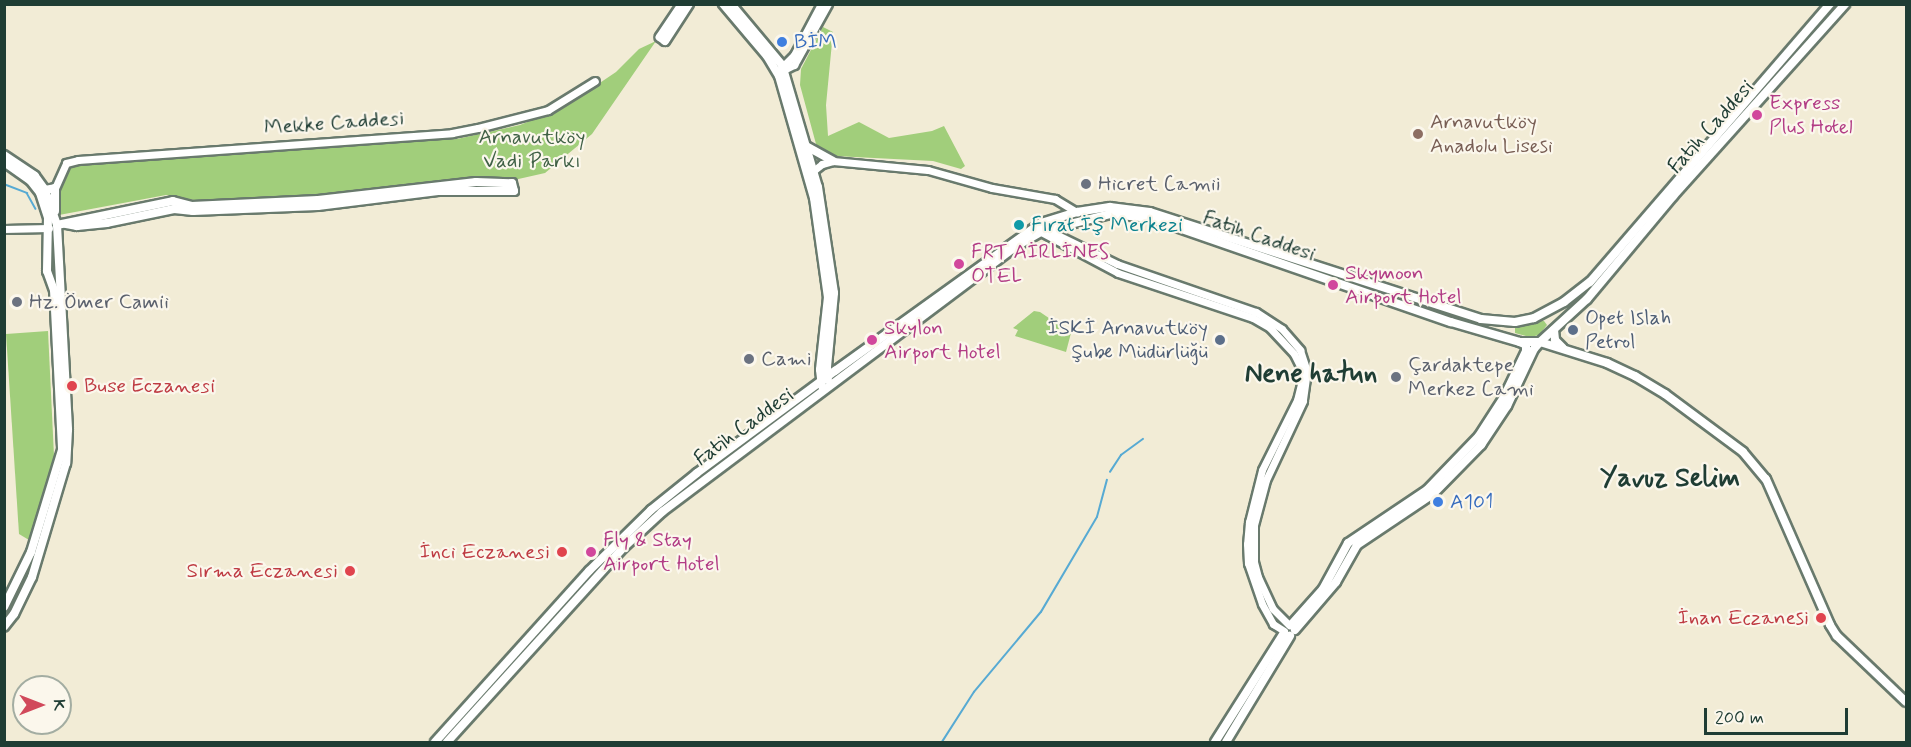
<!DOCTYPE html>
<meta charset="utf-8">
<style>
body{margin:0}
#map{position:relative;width:1911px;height:747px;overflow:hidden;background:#f2ecd6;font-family:Mynerve,sans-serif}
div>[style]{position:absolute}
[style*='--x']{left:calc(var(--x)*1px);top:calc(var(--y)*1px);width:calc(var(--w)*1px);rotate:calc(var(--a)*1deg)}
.green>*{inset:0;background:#a1ce7b}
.stream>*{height:1.5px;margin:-0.75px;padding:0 0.75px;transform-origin:0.75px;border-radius:0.75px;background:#57aad3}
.roads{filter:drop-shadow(2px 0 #697a6d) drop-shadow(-2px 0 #697a6d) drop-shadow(0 2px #697a6d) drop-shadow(0 -2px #697a6d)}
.tertiary>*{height:7px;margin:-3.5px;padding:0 3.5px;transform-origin:3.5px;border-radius:3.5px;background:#fff}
.secondary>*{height:8px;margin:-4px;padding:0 4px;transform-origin:4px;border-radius:4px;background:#fff}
.primary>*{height:8px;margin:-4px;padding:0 4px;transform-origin:4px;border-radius:4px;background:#fff}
.dots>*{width:16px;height:16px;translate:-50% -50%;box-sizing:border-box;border:3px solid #fbf7ec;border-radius:50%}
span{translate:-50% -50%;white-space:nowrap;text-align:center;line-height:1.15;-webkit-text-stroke:4.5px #fbf7ec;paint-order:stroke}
.shop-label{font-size:21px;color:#366cbe}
.left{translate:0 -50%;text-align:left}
.hotel-label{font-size:21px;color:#b23c85}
.education-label{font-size:21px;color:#785e54}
.street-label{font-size:21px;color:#1f3d34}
.park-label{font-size:21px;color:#406146}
.worship-label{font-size:21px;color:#5b616d}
.culture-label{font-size:21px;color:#0d838f}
.service-label{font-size:21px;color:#4e5e75}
.right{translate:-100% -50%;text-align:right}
.health-label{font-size:21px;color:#be3a42}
.district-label{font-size:27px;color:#1f3d34;font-weight:700}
.frame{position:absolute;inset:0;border:6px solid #1f3d34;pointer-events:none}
.north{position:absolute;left:12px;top:675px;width:60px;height:60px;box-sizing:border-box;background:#fbf7ec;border:2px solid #a3ada2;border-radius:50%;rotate:90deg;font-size:16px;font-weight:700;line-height:24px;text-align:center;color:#1f3d34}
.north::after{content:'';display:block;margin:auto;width:21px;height:27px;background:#d1495b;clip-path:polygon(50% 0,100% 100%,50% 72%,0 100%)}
.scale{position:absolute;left:1704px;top:708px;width:144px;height:27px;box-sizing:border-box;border:3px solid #1f3d34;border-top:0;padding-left:8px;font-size:18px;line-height:21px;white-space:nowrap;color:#1f3d34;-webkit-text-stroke:4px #fbf7ec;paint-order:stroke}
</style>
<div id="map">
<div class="green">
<i style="clip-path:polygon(823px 27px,833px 32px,826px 105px,828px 136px,859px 122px,889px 138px,932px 131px,944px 126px,965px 166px,961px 169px,933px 161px,835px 156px,821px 150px,816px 144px,800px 85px,801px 69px)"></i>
<i style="clip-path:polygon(656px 41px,592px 134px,545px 173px,514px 180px,460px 180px,330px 194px,200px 201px,166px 195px,59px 215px,62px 179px,71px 166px,88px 162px,305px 147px,457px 139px,520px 125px,564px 107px,616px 72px,639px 49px)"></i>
<i style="clip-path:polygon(1034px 311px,1040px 312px,1071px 333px,1066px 352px,1015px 336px,1018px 330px,1013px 328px)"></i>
<i style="clip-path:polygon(1539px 320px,1544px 321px,1547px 325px,1539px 335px,1530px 337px,1515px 333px,1515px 325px)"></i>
<i style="clip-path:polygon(48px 331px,54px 456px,29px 540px,19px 534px,6px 334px)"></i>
</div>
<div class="stream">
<i style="--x:4;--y:184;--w:25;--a:21"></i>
<i style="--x:27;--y:193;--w:18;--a:61"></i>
<i style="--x:1110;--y:472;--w:20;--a:-57"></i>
<i style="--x:1121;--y:455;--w:27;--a:-36"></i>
<i style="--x:942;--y:742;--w:59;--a:-57.4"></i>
<i style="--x:974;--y:692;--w:104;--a:-50.1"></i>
<i style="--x:1041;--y:612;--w:110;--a:-59.5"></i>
<i style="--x:1097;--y:517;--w:38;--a:-75"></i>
</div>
<div class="roads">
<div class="tertiary">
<i style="--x:781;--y:68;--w:18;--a:-45"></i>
<i style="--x:794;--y:55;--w:58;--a:-62.1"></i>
<i style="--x:780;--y:72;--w:16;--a:-27"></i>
<i style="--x:794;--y:65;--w:70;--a:-60.9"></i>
<i style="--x:813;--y:171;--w:11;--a:-38"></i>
<i style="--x:822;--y:164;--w:11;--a:-15"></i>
<i style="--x:833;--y:161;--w:95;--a:5.4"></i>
<i style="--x:928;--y:170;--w:66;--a:15.7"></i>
<i style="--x:992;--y:188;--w:64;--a:9.9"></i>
<i style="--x:1055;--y:199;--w:26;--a:31"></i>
<i style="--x:55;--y:188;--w:27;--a:-66"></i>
<i style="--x:66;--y:163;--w:12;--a:-14"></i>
<i style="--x:78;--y:160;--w:375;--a:-4.1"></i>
<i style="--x:452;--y:133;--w:26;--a:-11"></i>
<i style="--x:478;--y:128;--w:72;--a:-14.4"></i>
<i style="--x:548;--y:110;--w:55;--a:-31.7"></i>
<i style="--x:4;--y:229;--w:45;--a:-1.3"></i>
<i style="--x:1045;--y:229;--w:80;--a:25.9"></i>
<i style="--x:1117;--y:264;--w:147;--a:19.1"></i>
<i style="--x:1256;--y:312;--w:31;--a:33"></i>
<i style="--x:1282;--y:329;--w:28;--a:49"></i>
<i style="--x:1300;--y:350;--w:22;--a:72"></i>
<i style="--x:1307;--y:371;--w:30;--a:98"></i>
<i style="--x:1303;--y:401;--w:87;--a:115.1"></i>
<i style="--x:1266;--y:480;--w:47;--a:104.9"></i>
<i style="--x:1254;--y:525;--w:37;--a:90"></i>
<i style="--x:1254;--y:562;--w:16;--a:75"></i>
<i style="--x:1258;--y:577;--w:35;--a:65"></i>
<i style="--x:1273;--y:609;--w:23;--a:45"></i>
<i style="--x:1039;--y:231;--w:89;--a:28"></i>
<i style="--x:1118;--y:273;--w:142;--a:18.4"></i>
<i style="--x:1253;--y:318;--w:20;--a:30"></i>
<i style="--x:1270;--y:328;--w:35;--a:47"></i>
<i style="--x:1294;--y:354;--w:13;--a:63"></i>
<i style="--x:1300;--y:366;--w:18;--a:87"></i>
<i style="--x:1301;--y:384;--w:16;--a:104"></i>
<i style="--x:1297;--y:400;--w:78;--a:116.6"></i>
<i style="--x:1262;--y:470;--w:54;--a:104"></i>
<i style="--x:1249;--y:522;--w:22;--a:95"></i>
<i style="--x:1247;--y:544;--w:19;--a:87"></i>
<i style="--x:1248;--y:563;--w:43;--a:71.1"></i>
<i style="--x:1262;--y:604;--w:23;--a:61"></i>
<i style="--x:1273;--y:624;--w:13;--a:32"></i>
</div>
<div class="secondary">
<i style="--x:682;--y:4;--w:40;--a:124"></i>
<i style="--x:660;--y:37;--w:6;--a:39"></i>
<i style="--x:665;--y:41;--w:44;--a:-57"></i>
<i style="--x:57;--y:225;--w:118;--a:-11.7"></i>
<i style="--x:173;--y:201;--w:20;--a:15"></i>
<i style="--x:192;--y:206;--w:126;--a:-2.7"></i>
<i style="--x:318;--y:200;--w:159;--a:-6.5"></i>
<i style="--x:476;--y:182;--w:36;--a:2"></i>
<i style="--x:512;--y:183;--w:8;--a:76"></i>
<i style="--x:514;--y:191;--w:76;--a:180"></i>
<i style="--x:438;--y:191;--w:121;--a:172.9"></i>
<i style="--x:318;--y:206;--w:125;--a:177.7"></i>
<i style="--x:193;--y:211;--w:19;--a:-174"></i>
<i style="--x:174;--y:209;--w:68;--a:168.2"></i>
<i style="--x:107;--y:223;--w:30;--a:174"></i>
<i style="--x:77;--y:226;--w:11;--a:-170"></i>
<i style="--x:1554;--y:330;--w:10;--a:84"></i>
<i style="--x:1555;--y:340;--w:11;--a:45"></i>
<i style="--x:1291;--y:625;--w:48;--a:-48.4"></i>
<i style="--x:1323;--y:589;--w:52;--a:-61.5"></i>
<i style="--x:1348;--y:543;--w:95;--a:-33.9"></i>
<i style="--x:1427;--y:490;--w:75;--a:-46.1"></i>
<i style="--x:1479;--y:436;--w:46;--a:-57.3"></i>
<i style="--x:1504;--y:397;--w:51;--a:-64.4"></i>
<i style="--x:1526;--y:351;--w:6;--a:-90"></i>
<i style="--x:1526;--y:345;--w:7;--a:-153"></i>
<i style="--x:1295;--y:630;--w:63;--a:-49.5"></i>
<i style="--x:1336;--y:582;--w:43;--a:-60.4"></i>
<i style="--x:1357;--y:545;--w:92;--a:-33.9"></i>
<i style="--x:1433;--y:494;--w:69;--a:-45.6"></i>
<i style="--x:1481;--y:445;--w:47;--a:-56.3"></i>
<i style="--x:1507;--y:406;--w:63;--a:-64.7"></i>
<i style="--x:1534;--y:349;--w:9;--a:-49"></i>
<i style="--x:1540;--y:342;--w:70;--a:17.4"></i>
<i style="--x:1607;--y:363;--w:31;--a:25"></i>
<i style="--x:1635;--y:376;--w:35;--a:31"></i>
<i style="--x:1665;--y:394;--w:97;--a:36.6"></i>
<i style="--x:1743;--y:452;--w:35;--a:50"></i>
<i style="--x:1766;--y:479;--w:159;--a:66.3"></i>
<i style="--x:1830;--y:625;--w:13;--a:58"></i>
<i style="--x:1837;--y:636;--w:95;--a:43.7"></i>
<i style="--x:1215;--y:742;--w:129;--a:-57.7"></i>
<i style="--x:1226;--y:742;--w:124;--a:-58.9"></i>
</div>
<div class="primary">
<i style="--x:723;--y:4;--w:68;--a:49.8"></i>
<i style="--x:767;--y:56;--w:23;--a:59"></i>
<i style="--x:779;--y:76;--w:127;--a:74"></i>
<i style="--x:814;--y:198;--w:100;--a:82"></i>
<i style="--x:828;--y:297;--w:73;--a:96.3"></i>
<i style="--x:820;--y:370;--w:16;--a:83"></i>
<i style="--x:731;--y:4;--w:80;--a:50.1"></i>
<i style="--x:782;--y:65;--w:127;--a:73.6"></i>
<i style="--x:818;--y:187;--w:107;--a:81.4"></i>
<i style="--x:834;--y:293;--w:74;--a:95.4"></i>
<i style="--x:827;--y:367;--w:13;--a:86"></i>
<i style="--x:806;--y:146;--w:31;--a:29"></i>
<i style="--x:4;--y:155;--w:37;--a:34"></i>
<i style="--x:35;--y:176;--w:17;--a:54"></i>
<i style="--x:45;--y:190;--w:37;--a:71"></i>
<i style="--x:57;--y:225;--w:205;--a:86.9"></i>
<i style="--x:68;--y:430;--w:33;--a:93"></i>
<i style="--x:66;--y:463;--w:119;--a:106.6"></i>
<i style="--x:32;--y:577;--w:41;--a:115.9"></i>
<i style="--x:14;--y:614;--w:16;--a:128"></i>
<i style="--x:4;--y:162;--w:32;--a:35"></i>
<i style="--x:30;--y:180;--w:16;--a:52"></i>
<i style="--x:40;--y:193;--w:26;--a:72"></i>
<i style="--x:48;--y:218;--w:53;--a:91.1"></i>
<i style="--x:47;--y:271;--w:20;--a:70"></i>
<i style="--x:54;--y:290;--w:160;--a:87.1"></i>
<i style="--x:62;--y:450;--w:107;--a:106.9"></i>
<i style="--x:31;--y:552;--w:61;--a:116.1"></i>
<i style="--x:45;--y:190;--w:10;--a:-11"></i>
<i style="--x:55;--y:188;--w:23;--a:90"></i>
<i style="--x:435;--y:742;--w:230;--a:-48"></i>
<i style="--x:589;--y:571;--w:87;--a:-44.5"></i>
<i style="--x:651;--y:510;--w:59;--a:-38.8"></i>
<i style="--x:697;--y:473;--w:172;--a:-36.5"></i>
<i style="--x:835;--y:371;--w:254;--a:-35.7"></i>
<i style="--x:1041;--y:223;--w:38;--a:-17"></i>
<i style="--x:1077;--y:212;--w:33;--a:-9"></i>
<i style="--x:1110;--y:207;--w:40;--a:7.1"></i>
<i style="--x:1150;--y:212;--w:348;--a:17.9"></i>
<i style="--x:1481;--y:319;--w:34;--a:5"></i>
<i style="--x:1515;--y:322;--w:19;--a:-12"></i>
<i style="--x:1534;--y:318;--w:34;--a:-28"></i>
<i style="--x:1564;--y:302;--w:33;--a:-38"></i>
<i style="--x:1590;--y:282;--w:367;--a:-49.2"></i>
<i style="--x:447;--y:742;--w:263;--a:-47.8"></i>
<i style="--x:624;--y:547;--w:52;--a:-42.6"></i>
<i style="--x:662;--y:512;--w:439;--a:-36.9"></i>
<i style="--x:1013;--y:248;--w:34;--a:-30"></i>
<i style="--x:1042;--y:231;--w:70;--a:-14"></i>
<i style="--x:1110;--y:214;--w:40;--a:5.7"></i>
<i style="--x:1150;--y:218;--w:318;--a:19.1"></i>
<i style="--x:1451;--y:322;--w:72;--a:16.2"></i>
<i style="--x:1520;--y:342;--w:20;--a:0"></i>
<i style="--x:1540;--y:342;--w:64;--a:-42.5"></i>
<i style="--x:1587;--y:299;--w:134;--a:-50.1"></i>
<i style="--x:1673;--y:196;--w:258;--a:-48.1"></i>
</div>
</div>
<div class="dots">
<i style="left:782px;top:42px;background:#3f7fe0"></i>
<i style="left:1757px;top:115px;background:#d1479c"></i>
<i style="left:1418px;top:134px;background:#8d6e63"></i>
<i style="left:1086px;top:184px;background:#6b7280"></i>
<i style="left:1019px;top:225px;background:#0f9aa8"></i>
<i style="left:959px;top:264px;background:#d1479c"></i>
<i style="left:1333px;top:285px;background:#d1479c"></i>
<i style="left:17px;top:302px;background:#6b7280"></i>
<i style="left:1573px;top:330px;background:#5c6f8a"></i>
<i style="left:872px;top:340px;background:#d1479c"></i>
<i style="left:1220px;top:340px;background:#5c6f8a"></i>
<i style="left:749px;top:359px;background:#6b7280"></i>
<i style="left:1396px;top:377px;background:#6b7280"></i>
<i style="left:72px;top:386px;background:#e0444e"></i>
<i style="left:1438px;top:502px;background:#3f7fe0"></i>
<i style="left:562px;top:552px;background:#e0444e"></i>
<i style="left:591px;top:552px;background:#d1479c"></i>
<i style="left:350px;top:571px;background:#e0444e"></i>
<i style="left:1821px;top:618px;background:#e0444e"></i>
</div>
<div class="shop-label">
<span class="left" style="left:794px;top:42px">BİM</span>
<span class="left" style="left:1450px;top:502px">A101</span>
</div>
<div class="hotel-label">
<span class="left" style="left:1769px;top:115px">Express<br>Plus Hotel</span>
<span class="left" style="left:971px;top:264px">FRT AİRLİNES<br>OTEL</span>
<span class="left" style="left:1345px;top:285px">Skymoon<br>Airport Hotel</span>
<span class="left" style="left:884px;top:340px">Skylon<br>Airport Hotel</span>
<span class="left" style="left:603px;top:552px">Fly &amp; Stay<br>Airport Hotel</span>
</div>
<div class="education-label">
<span class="left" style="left:1430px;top:134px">Arnavutköy<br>Anadolu Lisesi</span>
</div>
<div class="street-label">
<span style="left:334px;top:123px;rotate:-4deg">Mekke Caddesi</span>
<span style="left:1711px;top:127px;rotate:-48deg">Fatih Caddesi</span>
<span style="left:1259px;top:236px;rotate:19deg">Fatih Caddesi</span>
<span style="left:744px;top:427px;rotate:-36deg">Fatih Caddesi</span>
</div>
<div class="park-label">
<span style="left:532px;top:149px">Arnavutköy<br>Vadi Parkı</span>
</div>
<div class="worship-label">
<span class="left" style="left:1098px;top:184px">Hicret Camii</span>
<span class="left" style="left:29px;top:302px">Hz. Ömer Camii</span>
<span class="left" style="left:761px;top:359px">Cami</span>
<span class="left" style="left:1408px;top:377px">Çardaktepe<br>Merkez Cami</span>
</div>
<div class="culture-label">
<span class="left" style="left:1031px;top:225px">Fırat İş Merkezi</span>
</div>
<div class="service-label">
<span class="left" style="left:1585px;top:330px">Opet Islah<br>Petrol</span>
<span class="right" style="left:1208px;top:340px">İSKİ Arnavutköy<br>Şube Müdürlüğü</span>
</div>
<div class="health-label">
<span class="left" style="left:84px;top:386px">Buse Eczanesi</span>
<span class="right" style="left:550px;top:552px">İnci Eczanesi</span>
<span class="right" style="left:338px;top:571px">Sırma Eczanesi</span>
<span class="right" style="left:1809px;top:618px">İnan Eczanesi</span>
</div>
<div class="district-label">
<span style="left:1311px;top:374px">Nene hatun</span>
<span style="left:1670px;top:479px">Yavuz Selim</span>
</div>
<div class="frame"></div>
<div class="north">K</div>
<div class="scale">200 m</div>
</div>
